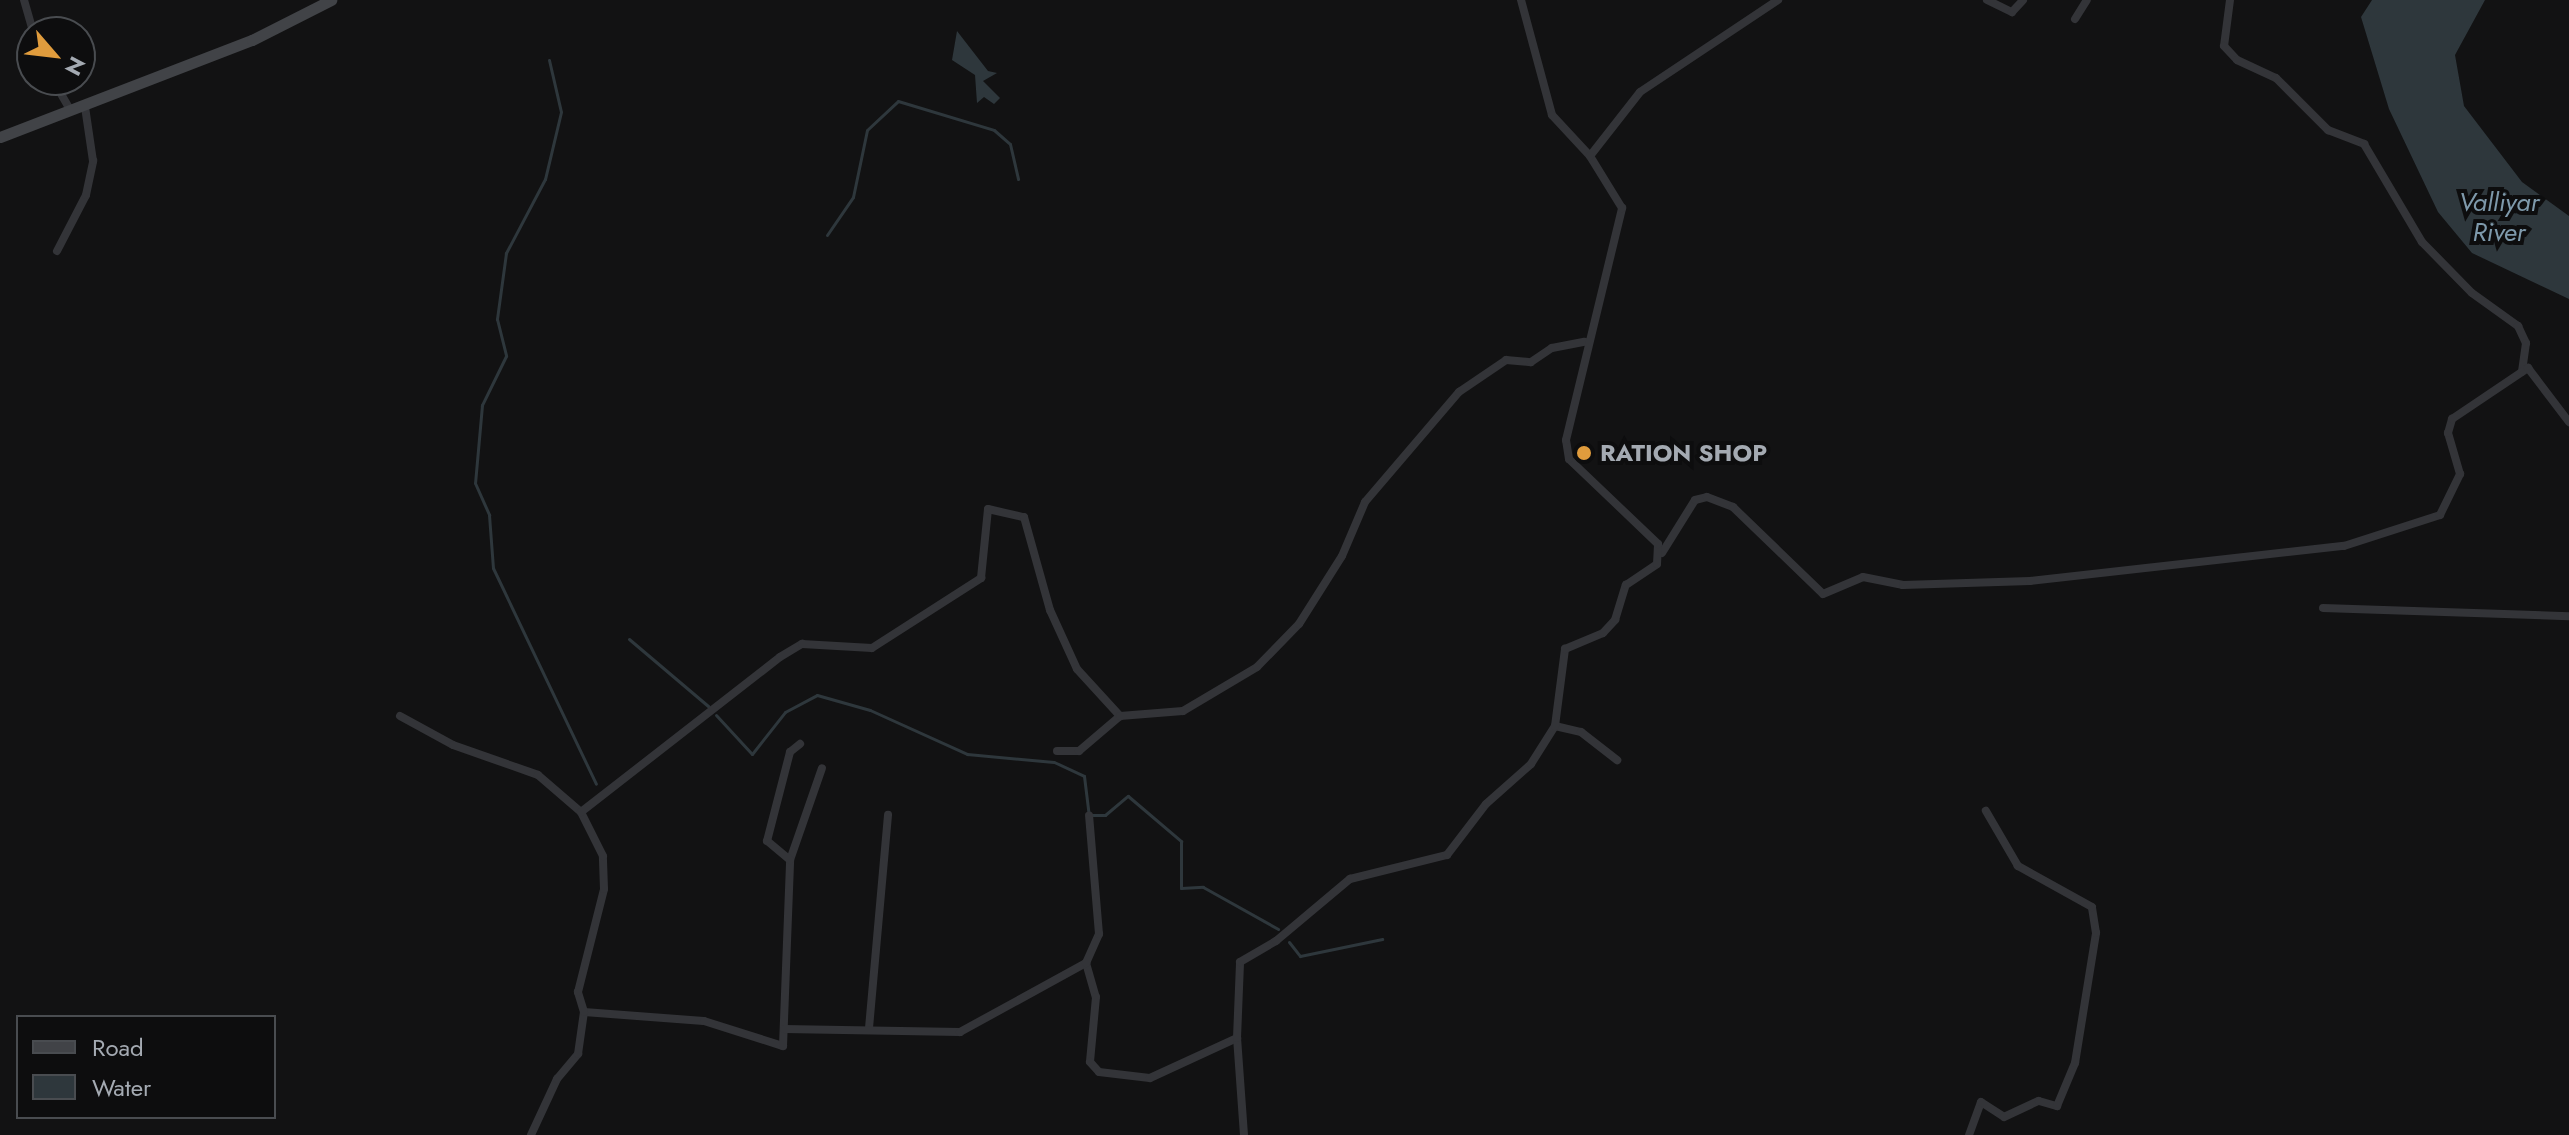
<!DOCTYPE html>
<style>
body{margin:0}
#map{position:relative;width:2569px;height:1135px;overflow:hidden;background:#121213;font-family:Jost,sans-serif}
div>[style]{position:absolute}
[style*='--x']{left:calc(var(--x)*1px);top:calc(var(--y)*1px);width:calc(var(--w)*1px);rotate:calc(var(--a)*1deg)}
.water>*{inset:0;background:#2e373c}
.stream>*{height:3px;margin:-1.5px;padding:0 1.5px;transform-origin:1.5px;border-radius:1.5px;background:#2e373c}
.minor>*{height:8px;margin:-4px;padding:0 4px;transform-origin:4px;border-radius:4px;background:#333438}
.secondary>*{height:11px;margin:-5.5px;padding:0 5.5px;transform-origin:5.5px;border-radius:5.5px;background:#414347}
.dots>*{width:22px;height:22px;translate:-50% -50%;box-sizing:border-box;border:4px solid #0d0d0e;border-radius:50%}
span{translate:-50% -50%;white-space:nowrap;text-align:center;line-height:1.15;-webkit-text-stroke:8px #0d0d0e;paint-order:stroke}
.poi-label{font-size:24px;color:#a4aab2;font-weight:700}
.left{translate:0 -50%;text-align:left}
.water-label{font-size:26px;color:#7e99ab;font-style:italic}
.legend{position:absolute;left:16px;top:1015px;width:260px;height:104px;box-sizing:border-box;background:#0d0d0e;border:2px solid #494c50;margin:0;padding:10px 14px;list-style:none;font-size:24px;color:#a4aab2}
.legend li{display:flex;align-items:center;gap:16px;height:40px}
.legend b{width:40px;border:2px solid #494c50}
.north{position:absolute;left:16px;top:16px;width:80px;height:80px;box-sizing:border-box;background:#0d0d0e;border:2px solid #494c50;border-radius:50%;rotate:118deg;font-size:22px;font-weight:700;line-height:32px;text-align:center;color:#a4aab2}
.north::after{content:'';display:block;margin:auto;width:28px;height:36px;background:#e09c3d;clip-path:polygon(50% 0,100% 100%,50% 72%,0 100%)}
</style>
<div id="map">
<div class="water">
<i style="clip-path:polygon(2372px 0,2485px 0,2455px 55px,2464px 106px,2522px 182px,2569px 216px,2569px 299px,2472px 253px,2438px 212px,2389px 109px,2361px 17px)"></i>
<i style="clip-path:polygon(957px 31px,988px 71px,997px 73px,983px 81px,1000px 98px,994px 104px,984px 97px,977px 103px,975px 75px,952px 60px)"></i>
</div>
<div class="stream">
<i style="--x:549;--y:60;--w:53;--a:77"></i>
<i style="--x:561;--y:112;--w:69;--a:103.4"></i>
<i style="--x:545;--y:179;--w:84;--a:117.8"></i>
<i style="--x:506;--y:253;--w:67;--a:97.8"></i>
<i style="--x:497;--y:319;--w:38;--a:76"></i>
<i style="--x:506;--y:356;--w:55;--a:116.1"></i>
<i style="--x:482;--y:405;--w:78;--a:95.1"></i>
<i style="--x:475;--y:483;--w:35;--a:66"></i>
<i style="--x:489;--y:515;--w:53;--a:85.7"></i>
<i style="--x:493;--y:568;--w:239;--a:64.5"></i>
<i style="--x:827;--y:235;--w:46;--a:-55.6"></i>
<i style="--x:853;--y:197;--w:68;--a:-78.2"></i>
<i style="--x:867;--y:130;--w:42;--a:-43.1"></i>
<i style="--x:898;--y:101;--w:100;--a:16.8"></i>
<i style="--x:994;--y:130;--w:21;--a:41"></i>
<i style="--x:1010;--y:144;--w:36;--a:77"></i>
<i style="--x:629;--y:639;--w:104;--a:40.3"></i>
<i style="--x:716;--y:715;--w:53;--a:47.3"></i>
<i style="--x:752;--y:754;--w:53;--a:-51.8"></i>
<i style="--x:785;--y:712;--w:36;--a:-28"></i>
<i style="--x:817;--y:695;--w:55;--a:15.8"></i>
<i style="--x:870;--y:710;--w:107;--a:24.4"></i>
<i style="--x:967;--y:754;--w:87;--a:5.3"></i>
<i style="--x:1054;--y:762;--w:33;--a:25"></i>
<i style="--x:1084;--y:776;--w:39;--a:83"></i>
<i style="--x:1089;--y:815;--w:16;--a:0"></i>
<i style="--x:1105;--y:815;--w:30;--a:-40"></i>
<i style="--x:1128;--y:796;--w:70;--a:40.3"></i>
<i style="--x:1181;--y:841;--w:47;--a:90"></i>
<i style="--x:1181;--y:888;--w:22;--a:-3"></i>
<i style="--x:1203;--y:887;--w:86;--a:29.2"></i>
<i style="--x:1289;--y:942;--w:18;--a:52"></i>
<i style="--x:1300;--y:956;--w:84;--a:-11.7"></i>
</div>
<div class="minor">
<i style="--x:24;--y:0;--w:33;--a:74"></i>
<i style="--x:1521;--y:0;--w:119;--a:74.9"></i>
<i style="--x:1552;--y:115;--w:56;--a:47.2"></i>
<i style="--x:1987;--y:0;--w:28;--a:26"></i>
<i style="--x:2012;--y:12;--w:16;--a:-47"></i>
<i style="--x:2230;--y:0;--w:46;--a:97.4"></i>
<i style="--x:2224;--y:46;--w:19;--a:47"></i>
<i style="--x:2237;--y:60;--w:43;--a:24.8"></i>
<i style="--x:2276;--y:78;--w:74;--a:45"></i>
<i style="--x:2328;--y:130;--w:39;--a:21"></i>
<i style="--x:2364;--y:144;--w:114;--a:59.4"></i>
<i style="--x:2422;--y:242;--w:71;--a:45.6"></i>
<i style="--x:2472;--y:293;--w:57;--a:35.7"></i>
<i style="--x:2518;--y:326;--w:19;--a:65"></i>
<i style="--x:2526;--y:343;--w:29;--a:98"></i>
<i style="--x:2075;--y:19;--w:22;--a:-58"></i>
<i style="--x:53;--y:80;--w:36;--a:60"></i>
<i style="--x:57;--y:251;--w:63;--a:-62.6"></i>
<i style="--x:86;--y:195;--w:35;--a:-78"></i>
<i style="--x:93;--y:161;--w:55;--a:-98.4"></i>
<i style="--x:1662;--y:553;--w:62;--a:-58.1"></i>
<i style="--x:1695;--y:500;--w:12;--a:-14"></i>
<i style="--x:1707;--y:497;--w:28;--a:21"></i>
<i style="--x:1733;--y:507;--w:125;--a:44"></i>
<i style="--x:1823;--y:594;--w:43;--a:-23"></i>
<i style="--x:1863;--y:577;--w:41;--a:11.3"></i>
<i style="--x:1903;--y:585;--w:127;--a:-1.8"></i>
<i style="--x:2030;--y:581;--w:316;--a:-6.4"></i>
<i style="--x:2344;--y:546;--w:101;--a:-17.9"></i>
<i style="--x:2440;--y:515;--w:46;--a:-64"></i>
<i style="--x:2460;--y:474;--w:43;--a:-106.3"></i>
<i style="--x:2448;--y:433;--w:15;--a:-74"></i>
<i style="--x:2452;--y:419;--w:92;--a:-33.9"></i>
<i style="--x:2528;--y:368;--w:68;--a:52.8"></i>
<i style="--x:2323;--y:608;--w:246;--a:1.9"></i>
<i style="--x:400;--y:716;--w:60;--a:28.7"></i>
<i style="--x:453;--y:745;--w:90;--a:19.4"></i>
<i style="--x:538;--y:775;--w:57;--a:40.7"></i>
<i style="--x:1555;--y:726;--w:27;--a:13"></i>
<i style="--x:1581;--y:732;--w:46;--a:37.9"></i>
<i style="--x:1057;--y:751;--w:22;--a:0"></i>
<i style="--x:1079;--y:751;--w:54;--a:-40.5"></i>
<i style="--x:790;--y:860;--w:97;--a:-70.8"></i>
<i style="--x:1086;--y:963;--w:35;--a:74"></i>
<i style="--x:1096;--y:997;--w:65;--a:95.3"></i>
<i style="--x:1090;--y:1062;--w:13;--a:48"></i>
<i style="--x:1099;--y:1072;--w:51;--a:6.7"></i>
<i style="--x:1150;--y:1078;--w:96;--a:-24.7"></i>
<i style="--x:584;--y:1012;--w:120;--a:4.3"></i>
<i style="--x:704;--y:1021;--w:83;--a:17.6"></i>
<i style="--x:783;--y:1046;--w:186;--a:-87.8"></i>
<i style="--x:790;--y:860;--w:30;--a:-140"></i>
<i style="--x:767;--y:841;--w:92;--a:-75.5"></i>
<i style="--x:790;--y:752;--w:13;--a:-39"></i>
<i style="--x:869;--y:1028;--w:214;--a:-84.9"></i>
<i style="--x:784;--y:1029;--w:176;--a:1"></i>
<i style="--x:960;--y:1032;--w:144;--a:-28.7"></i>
<i style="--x:1086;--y:963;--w:32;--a:-66"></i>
<i style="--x:1099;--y:934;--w:119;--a:-94.8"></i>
<i style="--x:531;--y:1135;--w:62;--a:-65.1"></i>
<i style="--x:557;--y:1079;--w:33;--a:-50"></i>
<i style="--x:578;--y:1054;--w:42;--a:-81.9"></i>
<i style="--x:584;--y:1012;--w:21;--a:-107"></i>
<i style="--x:578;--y:992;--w:106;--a:-75.8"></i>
<i style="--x:604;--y:889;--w:33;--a:-92"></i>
<i style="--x:603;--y:856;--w:49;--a:-116.6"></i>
<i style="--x:581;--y:812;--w:252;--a:-37.9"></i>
<i style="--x:780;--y:657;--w:26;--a:-31"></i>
<i style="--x:802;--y:644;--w:70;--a:3.3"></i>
<i style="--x:872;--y:648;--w:130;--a:-32.7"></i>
<i style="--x:981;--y:578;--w:69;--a:-84.2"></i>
<i style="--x:988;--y:509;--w:37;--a:13"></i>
<i style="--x:1024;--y:517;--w:97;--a:74.4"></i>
<i style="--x:1050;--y:610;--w:65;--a:65.4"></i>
<i style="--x:1077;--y:669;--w:64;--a:47.5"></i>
<i style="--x:1120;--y:716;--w:63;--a:-4.5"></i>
<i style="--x:1183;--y:711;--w:86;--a:-30.7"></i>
<i style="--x:1257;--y:667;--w:60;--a:-45.7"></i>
<i style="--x:1299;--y:624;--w:80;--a:-57.7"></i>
<i style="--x:1342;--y:556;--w:59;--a:-66.9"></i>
<i style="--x:1365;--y:502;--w:145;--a:-49.5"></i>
<i style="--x:1459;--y:392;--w:57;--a:-34.2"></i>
<i style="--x:1506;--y:360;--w:25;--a:5"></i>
<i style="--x:1531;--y:362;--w:25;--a:-34"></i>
<i style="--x:1552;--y:348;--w:33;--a:-11"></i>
<i style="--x:1244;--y:1135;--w:97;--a:-94.1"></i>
<i style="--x:1237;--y:1038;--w:76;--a:-87.7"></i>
<i style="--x:1240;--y:962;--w:42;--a:-30.3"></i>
<i style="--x:1276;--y:941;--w:97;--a:-40"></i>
<i style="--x:1350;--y:879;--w:100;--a:-13.9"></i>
<i style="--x:1447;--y:855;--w:64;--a:-52.6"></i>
<i style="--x:1486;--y:804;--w:60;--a:-41.6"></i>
<i style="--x:1531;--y:764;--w:45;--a:-57.7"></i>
<i style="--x:1555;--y:726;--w:78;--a:-82.6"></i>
<i style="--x:1565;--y:649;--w:41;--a:-22.8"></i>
<i style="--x:1603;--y:633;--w:18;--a:-47"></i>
<i style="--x:1615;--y:620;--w:37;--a:-73"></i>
<i style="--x:1626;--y:585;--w:37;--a:-34"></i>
<i style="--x:1657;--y:564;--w:20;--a:-87"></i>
<i style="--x:1658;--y:544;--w:123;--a:-136.3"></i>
<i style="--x:1569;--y:459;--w:19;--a:-99"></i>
<i style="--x:1566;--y:440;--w:239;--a:-76.4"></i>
<i style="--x:1622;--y:208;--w:61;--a:-121.6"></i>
<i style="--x:1590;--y:156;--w:81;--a:-52"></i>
<i style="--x:1640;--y:92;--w:166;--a:-33.7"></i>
<i style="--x:1969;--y:1135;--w:35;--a:-70"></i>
<i style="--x:1981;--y:1102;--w:27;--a:33"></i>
<i style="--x:2004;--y:1117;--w:38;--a:-25"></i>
<i style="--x:2039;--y:1101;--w:19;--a:16"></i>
<i style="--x:2057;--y:1106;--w:47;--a:-67.3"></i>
<i style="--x:2075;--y:1063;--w:132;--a:-80.8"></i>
<i style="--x:2096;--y:933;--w:26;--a:-99"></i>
<i style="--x:2092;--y:907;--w:85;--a:-151"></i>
<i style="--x:2018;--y:866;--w:64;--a:-120.2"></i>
</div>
<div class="secondary">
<i style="--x:0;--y:137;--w:270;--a:-21.1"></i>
<i style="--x:252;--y:40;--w:89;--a:-26.9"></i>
</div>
<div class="dots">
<i style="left:1584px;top:453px;background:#e09c3d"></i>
</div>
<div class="poi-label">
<span class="left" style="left:1600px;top:453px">RATION SHOP</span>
</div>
<div class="water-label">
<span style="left:2499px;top:218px">Valliyar<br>River</span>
</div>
<ul class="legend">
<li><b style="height:10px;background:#414347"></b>Road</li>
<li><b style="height:22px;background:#2e373c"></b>Water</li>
</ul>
<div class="north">N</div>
</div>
